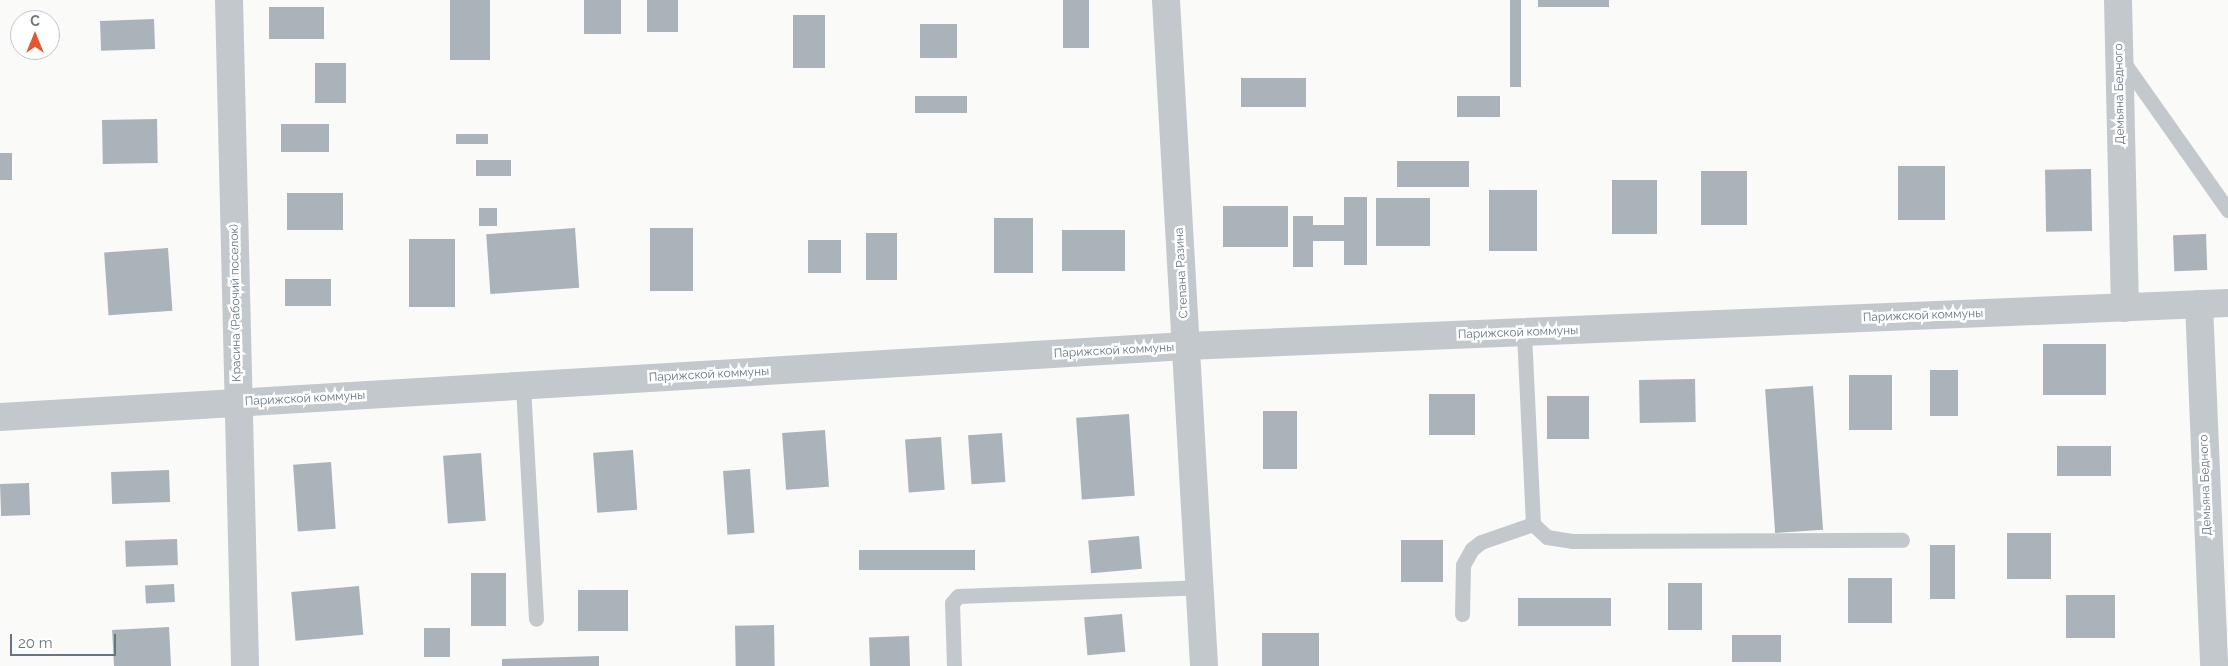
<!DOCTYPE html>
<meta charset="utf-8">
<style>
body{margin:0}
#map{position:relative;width:2228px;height:666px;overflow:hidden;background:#fafaf8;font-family:Raleway,sans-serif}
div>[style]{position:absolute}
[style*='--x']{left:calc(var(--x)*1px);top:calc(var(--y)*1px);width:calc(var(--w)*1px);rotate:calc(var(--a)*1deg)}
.building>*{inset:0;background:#aab3b9;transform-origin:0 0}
.lane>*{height:15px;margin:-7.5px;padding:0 7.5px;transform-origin:7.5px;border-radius:7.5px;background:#c3c8cc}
.street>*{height:28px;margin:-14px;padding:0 14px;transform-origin:14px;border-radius:14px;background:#c3c8cc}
span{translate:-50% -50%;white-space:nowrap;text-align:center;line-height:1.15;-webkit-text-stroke:5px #fff;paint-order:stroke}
.street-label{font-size:12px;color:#657683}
.north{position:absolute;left:10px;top:10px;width:50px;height:50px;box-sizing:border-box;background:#fff;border:1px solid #c1c8cd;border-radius:50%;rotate:0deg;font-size:14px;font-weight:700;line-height:20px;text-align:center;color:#657683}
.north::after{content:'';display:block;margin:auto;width:18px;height:22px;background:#e4572e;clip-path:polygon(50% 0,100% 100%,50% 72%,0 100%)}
.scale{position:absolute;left:10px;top:634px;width:106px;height:22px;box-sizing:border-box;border:2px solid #657683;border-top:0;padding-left:6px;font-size:15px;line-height:18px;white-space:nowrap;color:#657683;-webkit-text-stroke:4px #fff;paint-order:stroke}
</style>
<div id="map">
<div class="building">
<i style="left:450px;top:0;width:40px;height:60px"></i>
<i style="left:584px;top:0;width:37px;height:34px"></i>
<i style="left:647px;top:0;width:31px;height:32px"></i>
<i style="left:1063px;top:0;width:26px;height:48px"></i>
<i style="left:1510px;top:0;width:11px;height:87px"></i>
<i style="left:1538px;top:0;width:71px;height:7px"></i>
<i style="left:269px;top:7px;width:55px;height:32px"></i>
<i style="left:793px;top:15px;width:32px;height:53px"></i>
<i style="left:154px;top:19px;width:30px;height:54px;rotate:88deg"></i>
<i style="left:920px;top:24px;width:37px;height:34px"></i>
<i style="left:315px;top:63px;width:31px;height:40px"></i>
<i style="left:1241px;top:78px;width:65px;height:29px"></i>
<i style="left:915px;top:96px;width:52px;height:17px"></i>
<i style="left:1457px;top:96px;width:43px;height:21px"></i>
<i style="left:157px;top:119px;width:44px;height:55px;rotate:89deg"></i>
<i style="left:281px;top:124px;width:48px;height:28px"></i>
<i style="left:456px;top:134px;width:32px;height:10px"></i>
<i style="left:0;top:153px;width:12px;height:27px"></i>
<i style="left:511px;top:160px;width:16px;height:35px;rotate:90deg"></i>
<i style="left:1397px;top:161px;width:72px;height:26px"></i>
<i style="left:1898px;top:166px;width:47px;height:54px"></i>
<i style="left:2091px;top:169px;width:62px;height:46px;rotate:89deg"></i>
<i style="left:1701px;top:171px;width:46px;height:54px"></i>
<i style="left:1612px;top:180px;width:45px;height:54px"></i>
<i style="left:1489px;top:190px;width:48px;height:61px"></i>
<i style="left:287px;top:193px;width:56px;height:37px"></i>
<i style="clip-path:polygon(1344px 197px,1367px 197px,1367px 265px,1344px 265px,1344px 241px,1313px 241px,1313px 267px,1293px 267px,1293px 216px,1313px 216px,1313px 225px,1344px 225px)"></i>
<i style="left:1376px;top:198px;width:54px;height:48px"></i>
<i style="left:1223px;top:206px;width:65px;height:41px"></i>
<i style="left:479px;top:208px;width:18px;height:18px"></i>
<i style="left:994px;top:218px;width:39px;height:55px"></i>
<i style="left:575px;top:228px;width:60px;height:89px;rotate:86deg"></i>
<i style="left:650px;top:228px;width:43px;height:63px"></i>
<i style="left:1125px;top:230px;width:41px;height:63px;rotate:90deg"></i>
<i style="left:897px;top:233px;width:47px;height:31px;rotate:90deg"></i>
<i style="left:2206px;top:234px;width:36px;height:33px;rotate:88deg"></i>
<i style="left:409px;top:239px;width:46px;height:68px"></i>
<i style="left:808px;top:240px;width:33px;height:33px"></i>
<i style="left:168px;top:248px;width:63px;height:64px;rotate:86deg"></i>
<i style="left:285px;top:279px;width:46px;height:27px"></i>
<i style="left:2043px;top:344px;width:63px;height:51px"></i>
<i style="left:1930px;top:370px;width:28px;height:46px"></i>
<i style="left:1849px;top:375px;width:43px;height:55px"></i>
<i style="left:1695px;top:379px;width:43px;height:56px;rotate:89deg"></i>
<i style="left:1813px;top:386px;width:144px;height:48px;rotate:86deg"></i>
<i style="left:1429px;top:394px;width:46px;height:41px"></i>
<i style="left:1547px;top:396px;width:42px;height:43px"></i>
<i style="left:1263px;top:411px;width:34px;height:58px"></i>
<i style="left:1129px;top:414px;width:82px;height:53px;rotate:86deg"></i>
<i style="left:825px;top:430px;width:57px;height:43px;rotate:86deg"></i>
<i style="left:1002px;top:433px;width:49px;height:34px;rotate:86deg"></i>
<i style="left:941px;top:437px;width:53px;height:36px;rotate:86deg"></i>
<i style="left:2057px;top:446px;width:54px;height:30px"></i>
<i style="left:633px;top:450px;width:60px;height:40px;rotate:86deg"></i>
<i style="left:481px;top:453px;width:68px;height:38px;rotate:86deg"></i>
<i style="left:331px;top:462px;width:67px;height:38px;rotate:86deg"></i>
<i style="left:750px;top:469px;width:64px;height:27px;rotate:86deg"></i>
<i style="left:169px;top:470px;width:32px;height:58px;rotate:88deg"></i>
<i style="left:29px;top:483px;width:32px;height:29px;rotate:88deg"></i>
<i style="left:2007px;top:533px;width:44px;height:46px"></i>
<i style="left:1139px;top:536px;width:33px;height:51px;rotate:85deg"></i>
<i style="left:177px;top:539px;width:26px;height:52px;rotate:88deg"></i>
<i style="left:1401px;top:540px;width:42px;height:42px"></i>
<i style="left:1930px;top:545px;width:25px;height:54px"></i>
<i style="left:975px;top:550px;width:20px;height:116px;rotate:90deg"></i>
<i style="left:471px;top:573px;width:35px;height:53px"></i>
<i style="left:1848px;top:578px;width:44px;height:45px"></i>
<i style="left:1668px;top:583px;width:34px;height:47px"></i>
<i style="left:174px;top:584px;width:18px;height:29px;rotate:87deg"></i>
<i style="left:359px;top:586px;width:49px;height:68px;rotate:85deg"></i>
<i style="left:578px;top:590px;width:50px;height:41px"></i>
<i style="left:2066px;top:595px;width:49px;height:43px"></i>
<i style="left:1518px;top:598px;width:93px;height:28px"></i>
<i style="left:1122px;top:614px;width:38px;height:38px;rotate:85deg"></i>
<i style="left:774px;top:625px;width:41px;height:39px;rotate:89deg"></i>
<i style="left:169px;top:627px;width:39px;height:57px;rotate:87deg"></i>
<i style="left:450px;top:628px;width:29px;height:26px;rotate:90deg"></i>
<i style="left:1262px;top:633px;width:57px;height:33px"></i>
<i style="left:1732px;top:635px;width:49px;height:27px"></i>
<i style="left:909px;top:636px;width:30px;height:40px;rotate:88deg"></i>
<i style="clip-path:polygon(599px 656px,599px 666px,502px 666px,502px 659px)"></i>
</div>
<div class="lane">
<i style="--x:2122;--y:60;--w:184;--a:54.8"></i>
<i style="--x:1524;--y:333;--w:191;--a:87.3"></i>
<i style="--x:1533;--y:524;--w:19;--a:43"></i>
<i style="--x:1547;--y:537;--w:25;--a:9"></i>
<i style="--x:1572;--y:541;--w:330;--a:-0.2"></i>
<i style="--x:523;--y:386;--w:233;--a:86.8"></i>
<i style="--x:1462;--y:614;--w:49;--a:-88.8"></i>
<i style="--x:1463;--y:565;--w:18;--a:-61"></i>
<i style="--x:1472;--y:549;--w:11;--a:-38"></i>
<i style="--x:1481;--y:542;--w:55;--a:-19.1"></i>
<i style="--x:954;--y:666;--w:63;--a:-91.8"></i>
<i style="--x:952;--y:603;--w:9;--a:-49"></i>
<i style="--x:958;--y:596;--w:242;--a:-2.1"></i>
</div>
<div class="street">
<i style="--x:229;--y:0;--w:666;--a:88.62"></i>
<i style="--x:1166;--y:0;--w:667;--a:86.73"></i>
<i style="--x:2118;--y:0;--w:308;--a:88.7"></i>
<i style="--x:2199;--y:304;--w:362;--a:87.6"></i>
<i style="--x:0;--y:417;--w:1188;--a:-3.43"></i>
<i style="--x:1186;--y:346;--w:1043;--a:-2.36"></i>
</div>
<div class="street-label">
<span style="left:2120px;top:94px;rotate:-91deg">Демьяна Бедного</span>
<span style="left:1182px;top:273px;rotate:-93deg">Степана Разина</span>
<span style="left:236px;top:303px;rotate:-91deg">Красина (Рабочий поселок)</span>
<span style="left:1923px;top:316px;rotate:-2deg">Парижской коммуны</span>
<span style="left:1518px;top:333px;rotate:-2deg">Парижской коммуны</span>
<span style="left:1114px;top:351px;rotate:-3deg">Парижской коммуны</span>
<span style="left:709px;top:375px;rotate:-3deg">Парижской коммуны</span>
<span style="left:305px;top:399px;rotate:-3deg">Парижской коммуны</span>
<span style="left:2206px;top:485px;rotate:-92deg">Демьяна Бедного</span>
</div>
<div class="north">С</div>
<div class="scale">20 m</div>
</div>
